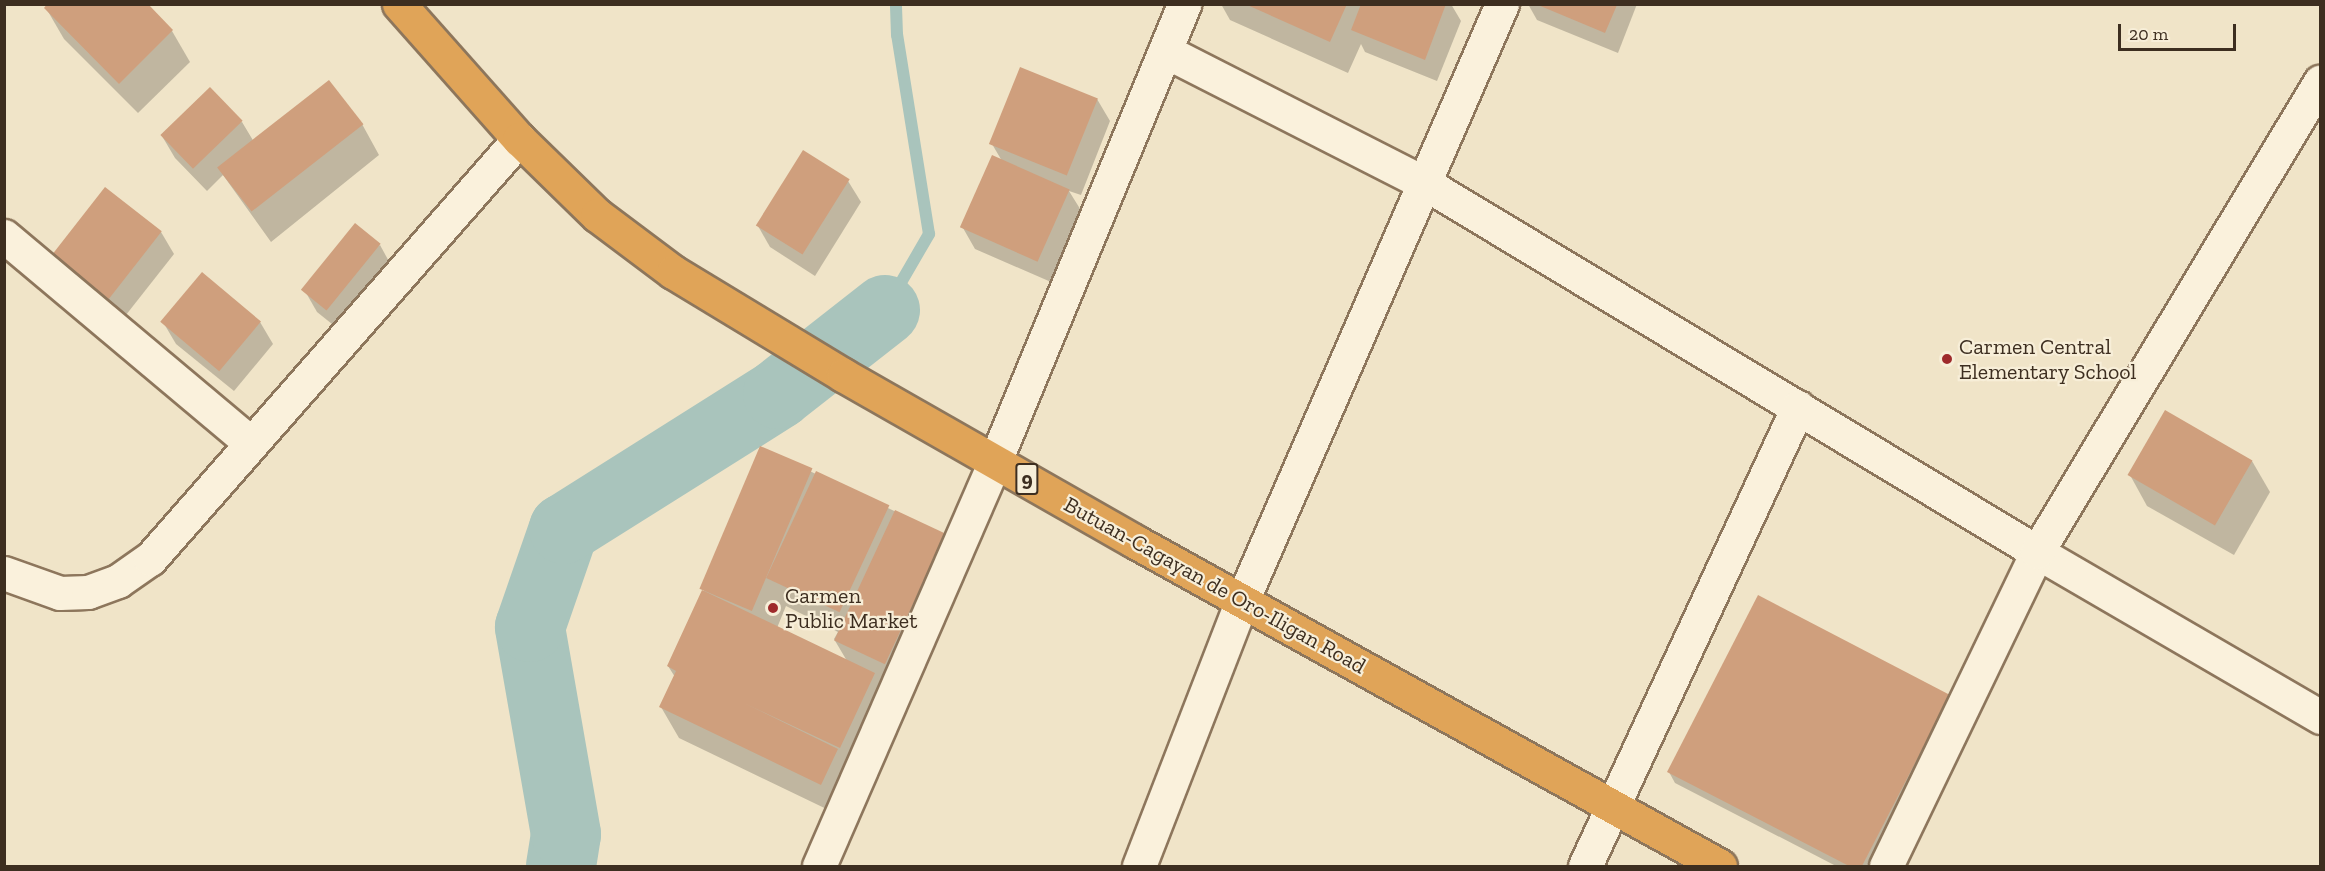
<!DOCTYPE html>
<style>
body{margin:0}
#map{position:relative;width:2325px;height:871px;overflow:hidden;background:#f0e4c8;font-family:"Zilla Slab",serif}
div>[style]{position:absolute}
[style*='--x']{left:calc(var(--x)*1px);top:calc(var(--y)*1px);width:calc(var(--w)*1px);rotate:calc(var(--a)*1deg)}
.shadow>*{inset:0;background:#0003}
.stream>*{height:12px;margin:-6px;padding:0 6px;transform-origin:6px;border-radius:6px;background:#a9c4bc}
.river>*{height:70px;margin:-35px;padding:0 35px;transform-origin:35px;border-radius:35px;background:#a9c4bc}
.building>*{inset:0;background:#cf9f7d;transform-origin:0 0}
.roads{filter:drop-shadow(2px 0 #8d765c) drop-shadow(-2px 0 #8d765c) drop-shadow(0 2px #8d765c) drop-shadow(0 -2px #8d765c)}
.street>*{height:33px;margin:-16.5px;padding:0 16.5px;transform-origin:16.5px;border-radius:16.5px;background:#faf1dc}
.highway>*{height:33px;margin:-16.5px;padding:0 16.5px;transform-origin:16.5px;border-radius:16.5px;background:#e0a458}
.dots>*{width:16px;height:16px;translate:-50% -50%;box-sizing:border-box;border:3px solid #f7eed8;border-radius:50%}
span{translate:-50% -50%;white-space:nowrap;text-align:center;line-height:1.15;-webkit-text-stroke:4.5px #f7eed8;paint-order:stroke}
.shield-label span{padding:2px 4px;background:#f7eed8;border:2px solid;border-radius:4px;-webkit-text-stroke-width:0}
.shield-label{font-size:21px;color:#3d2e20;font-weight:700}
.poi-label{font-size:22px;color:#3d2e20}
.left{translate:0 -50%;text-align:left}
.street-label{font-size:22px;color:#3d2e20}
.frame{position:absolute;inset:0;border:6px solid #3d2e20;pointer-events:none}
.scale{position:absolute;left:2118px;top:24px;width:118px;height:27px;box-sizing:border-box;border:3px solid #3d2e20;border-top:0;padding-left:8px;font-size:18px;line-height:21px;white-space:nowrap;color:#3d2e20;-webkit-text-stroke:4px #f7eed8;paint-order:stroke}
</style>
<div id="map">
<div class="shadow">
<i style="clip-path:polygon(1221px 4px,1451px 4px,1461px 21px,1437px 81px,1365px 52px,1361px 44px,1348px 73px,1230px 20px)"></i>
<i style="clip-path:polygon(1528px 4px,1637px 4px,1618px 53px,1537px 20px)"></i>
<i style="clip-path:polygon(46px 8px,172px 31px,190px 62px,138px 113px,64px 39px)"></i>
<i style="clip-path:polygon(1097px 99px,1110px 121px,1081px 195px,1069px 191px,1082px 212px,1051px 282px,975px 249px,963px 228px,1002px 161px,992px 144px)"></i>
<i style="clip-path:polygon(242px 122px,254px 142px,362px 124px,379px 155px,271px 242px,223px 175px,207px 191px,175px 158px,162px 136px)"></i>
<i style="clip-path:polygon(848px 181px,861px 202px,815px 276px,770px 247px,758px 226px)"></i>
<i style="clip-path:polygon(161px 232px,174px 254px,122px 320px,67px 277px,54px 255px)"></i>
<i style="clip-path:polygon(380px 245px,392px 267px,342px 332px,317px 312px,305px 291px)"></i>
<i style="clip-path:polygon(202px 275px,260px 322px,273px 344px,234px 391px,176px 344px,163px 322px)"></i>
<i style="clip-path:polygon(2166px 412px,2252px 461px,2270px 492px,2234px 555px,2147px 506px,2130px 475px)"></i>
<i style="clip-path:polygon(evenodd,761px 448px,945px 535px,902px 694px,879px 683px,892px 705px,839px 815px,679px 738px,661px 707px,675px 677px,668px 666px,704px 590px,761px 448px,786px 606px,838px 632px,834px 639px,847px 661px,777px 628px,786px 606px)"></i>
<i style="clip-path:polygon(1949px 696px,1955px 707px,1873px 866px,1836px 866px,1675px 783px,1669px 772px)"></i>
</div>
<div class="stream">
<i style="--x:885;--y:310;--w:88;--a:-59.9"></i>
<i style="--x:929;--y:234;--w:202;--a:-99.1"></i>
<i style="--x:897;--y:35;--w:31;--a:-92"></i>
</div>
<div class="river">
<i style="--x:561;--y:866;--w:32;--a:-81"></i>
<i style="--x:566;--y:834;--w:210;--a:-99.9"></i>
<i style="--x:530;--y:627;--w:104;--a:-70.9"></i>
<i style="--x:564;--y:529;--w:253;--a:-32.2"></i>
<i style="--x:778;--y:394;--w:136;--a:-38.1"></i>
</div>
<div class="building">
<i style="clip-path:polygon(47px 4px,148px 4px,173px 30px,119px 84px,44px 8px)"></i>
<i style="clip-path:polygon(1245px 4px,1347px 4px,1330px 42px)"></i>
<i style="clip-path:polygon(1361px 4px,1446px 4px,1425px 60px,1351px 30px)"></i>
<i style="clip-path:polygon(1538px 5px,1617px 5px,1605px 33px)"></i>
<i style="left:1020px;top:67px;width:84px;height:83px;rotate:22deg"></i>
<i style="left:329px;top:80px;width:56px;height:142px;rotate:52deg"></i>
<i style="left:210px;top:87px;width:47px;height:69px;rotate:46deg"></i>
<i style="left:803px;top:150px;width:55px;height:89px;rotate:32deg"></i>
<i style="left:992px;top:155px;width:85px;height:79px;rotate:24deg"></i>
<i style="left:105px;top:187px;width:72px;height:86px;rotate:38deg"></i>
<i style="left:355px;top:223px;width:33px;height:86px;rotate:39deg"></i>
<i style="left:202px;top:272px;width:77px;height:65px;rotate:40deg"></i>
<i style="left:2165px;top:410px;width:101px;height:75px;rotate:30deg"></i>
<i style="left:760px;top:446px;width:57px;height:155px;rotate:23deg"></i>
<i style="left:816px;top:471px;width:81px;height:118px;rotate:25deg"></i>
<i style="left:895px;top:510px;width:56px;height:144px;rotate:25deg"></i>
<i style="clip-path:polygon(702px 590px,875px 673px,840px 748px,744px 703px,838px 749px,821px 785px,659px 707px,676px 671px,667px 666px)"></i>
<i style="clip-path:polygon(1758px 595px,1950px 695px,1862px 866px,1849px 866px,1667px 772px)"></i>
</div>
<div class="roads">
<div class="street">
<i style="--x:1165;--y:51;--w:293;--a:27"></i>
<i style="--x:1426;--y:184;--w:713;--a:31.06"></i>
<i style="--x:2037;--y:552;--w:328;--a:30.2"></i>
<i style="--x:4;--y:236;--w:322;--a:40"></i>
<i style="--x:4;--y:573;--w:59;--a:19.7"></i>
<i style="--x:60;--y:593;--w:28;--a:-2"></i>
<i style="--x:88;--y:592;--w:32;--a:-20"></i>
<i style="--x:118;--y:581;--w:39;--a:-35"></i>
<i style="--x:150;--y:559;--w:559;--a:-48.7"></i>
<i style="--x:819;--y:866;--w:442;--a:-66.5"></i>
<i style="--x:995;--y:461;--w:495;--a:-67.5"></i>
<i style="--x:1139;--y:866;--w:284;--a:-68.8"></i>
<i style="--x:1242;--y:601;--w:651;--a:-66.47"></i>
<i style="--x:1585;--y:866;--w:506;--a:-65.11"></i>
<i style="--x:1886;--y:866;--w:348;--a:-64.3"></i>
<i style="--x:2037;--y:552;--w:549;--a:-58.95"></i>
</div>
<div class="highway">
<i style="--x:399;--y:4;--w:181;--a:48.4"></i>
<i style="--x:519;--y:139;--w:109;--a:44.3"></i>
<i style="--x:597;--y:215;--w:95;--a:36.9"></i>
<i style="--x:673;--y:272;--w:199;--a:31.2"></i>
<i style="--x:843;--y:375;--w:335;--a:29.7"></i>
<i style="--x:1134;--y:541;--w:670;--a:29.01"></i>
</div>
</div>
<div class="dots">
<i style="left:1947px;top:359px;background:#9e2a2b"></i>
<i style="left:773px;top:608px;background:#9e2a2b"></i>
</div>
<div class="shield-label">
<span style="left:1027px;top:479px">9</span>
</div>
<div class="poi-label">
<span class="left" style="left:1959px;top:359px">Carmen Central<br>Elementary School</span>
<span class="left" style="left:785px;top:608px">Carmen<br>Public Market</span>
</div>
<div class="street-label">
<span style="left:1215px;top:585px;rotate:29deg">Butuan-Cagayan de Oro-Iligan Road</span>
</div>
<div class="frame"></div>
<div class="scale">20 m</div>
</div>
